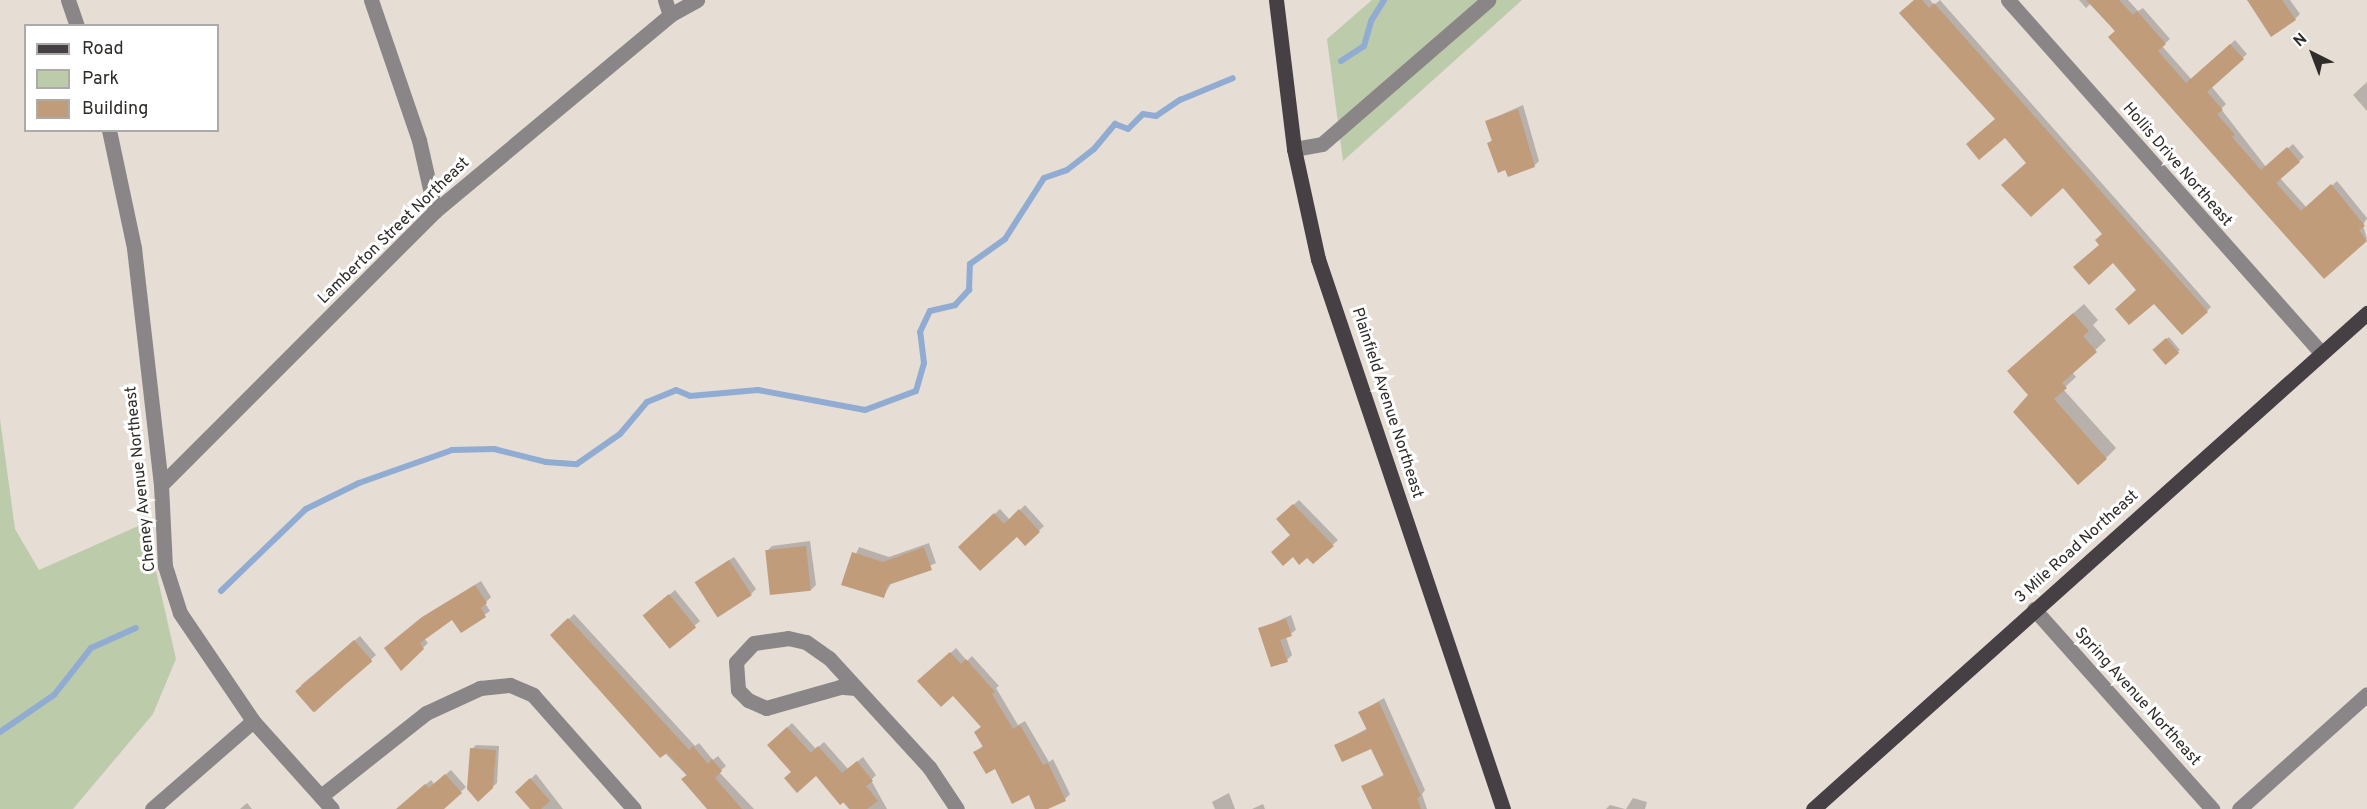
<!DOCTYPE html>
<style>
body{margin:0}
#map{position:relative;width:2367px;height:809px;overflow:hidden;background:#e6ddd5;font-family:Overpass,sans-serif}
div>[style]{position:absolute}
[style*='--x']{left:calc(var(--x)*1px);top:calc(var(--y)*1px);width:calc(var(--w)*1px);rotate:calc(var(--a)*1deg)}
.green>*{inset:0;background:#bccba9}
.shadow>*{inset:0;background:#0003;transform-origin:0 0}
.stream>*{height:6px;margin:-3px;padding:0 3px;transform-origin:3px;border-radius:3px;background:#91acd2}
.building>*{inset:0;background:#c19c7b;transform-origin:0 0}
.minor>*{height:15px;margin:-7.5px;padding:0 7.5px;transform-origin:7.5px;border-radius:7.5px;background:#8a8688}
.major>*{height:15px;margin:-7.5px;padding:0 7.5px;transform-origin:7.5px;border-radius:7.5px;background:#463f43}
span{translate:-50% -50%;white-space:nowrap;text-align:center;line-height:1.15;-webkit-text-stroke:6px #fff;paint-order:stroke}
.street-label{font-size:16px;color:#2f2c29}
.legend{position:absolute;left:24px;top:24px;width:195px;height:108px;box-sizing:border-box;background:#fff;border:2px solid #acaba9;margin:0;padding:8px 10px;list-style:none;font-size:18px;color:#2f2c29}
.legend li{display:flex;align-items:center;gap:12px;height:30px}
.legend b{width:30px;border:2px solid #acaba9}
.north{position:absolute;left:2283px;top:24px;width:60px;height:60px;-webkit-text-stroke:4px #fff;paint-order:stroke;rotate:318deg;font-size:16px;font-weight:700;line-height:24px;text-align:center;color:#2f2c29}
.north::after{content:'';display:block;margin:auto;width:21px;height:27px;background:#2f2c29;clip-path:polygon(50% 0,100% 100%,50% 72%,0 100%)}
</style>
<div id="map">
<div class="green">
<i style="clip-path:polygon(1372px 0,1522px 0,1343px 161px,1327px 39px)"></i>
<i style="clip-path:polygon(0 419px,15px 529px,39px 570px,145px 523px,176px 659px,153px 714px,73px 809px,0 809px)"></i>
</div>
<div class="shadow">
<i style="clip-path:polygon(1916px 0,1930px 0,1934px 5px,1940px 0,2211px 307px,2207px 311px,2154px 302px,2138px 290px,2101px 244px,2103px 234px,2064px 186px,2028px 162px)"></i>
<i style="clip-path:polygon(2079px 0,2128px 0,2138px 11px,2143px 8px,2170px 39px,2162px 46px,2192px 80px,2235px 40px,2247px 54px,2211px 86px,2226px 104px,2221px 109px,2266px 167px,2293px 144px,2304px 157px,2280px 178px,2307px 208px,2337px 181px,2367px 218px,2363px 225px,2367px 239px,2324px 277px,2091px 3px,2086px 8px)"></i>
<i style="clip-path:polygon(2249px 0,2290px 0,2300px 14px,2295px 19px)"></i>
<i style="clip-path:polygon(2367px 82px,2367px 111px,2353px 95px)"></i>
<i style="clip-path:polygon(1523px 105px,1539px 161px,1534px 166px,1489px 143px,1493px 139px,1487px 121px)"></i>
<i style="clip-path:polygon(2084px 304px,2098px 320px,2093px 325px,2106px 340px,2072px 372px,2076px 377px,2063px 389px,2116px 448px,2106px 458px,2030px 395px,2019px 361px)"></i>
<i style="left:2169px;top:337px;width:17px;height:20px;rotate:50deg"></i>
<i style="clip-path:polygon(1299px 500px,1338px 540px,1313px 562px,1292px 535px,1283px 514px)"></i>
<i style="clip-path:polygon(1025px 505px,1044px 526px,1025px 544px,1017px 535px,960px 547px,1000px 509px,1010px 520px)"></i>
<i style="clip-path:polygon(810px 541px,816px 585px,811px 590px,767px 551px,772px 546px)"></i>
<i style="clip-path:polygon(929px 543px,936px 563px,892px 582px,883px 597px,843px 584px,859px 547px,889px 557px)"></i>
<i style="clip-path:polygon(734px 557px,756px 589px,751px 594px,702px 578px)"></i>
<i style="clip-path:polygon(481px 581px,491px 597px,485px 603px,490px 611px,461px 631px,452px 618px,424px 638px,428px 643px,401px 669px,429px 613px)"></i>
<i style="clip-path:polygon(675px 590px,700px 621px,670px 647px,650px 612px)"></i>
<i style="clip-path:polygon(574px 614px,695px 746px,699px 743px,713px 760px,718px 756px,726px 766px,719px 772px,754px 809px,719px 809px,552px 636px)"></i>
<i style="clip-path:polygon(1291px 615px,1296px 630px,1286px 637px,1292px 655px,1287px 660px,1260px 629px)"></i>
<i style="clip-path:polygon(360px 636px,376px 655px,315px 712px,301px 685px)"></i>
<i style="clip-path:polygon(956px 648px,967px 661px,972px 656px,999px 686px,996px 688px,1018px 725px,1025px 721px,1049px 762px,1053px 759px,1070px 794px,1065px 799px,1037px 809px,1030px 793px,975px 752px,984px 745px,976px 732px,982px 726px,953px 694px,920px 681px)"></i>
<i style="clip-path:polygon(1384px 698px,1425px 790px,1422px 794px,1427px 809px,1394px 809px,1363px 786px,1385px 774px,1372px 747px,1336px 745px,1368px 728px,1360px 712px)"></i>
<i style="clip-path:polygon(792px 723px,816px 749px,824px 742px,848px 769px,863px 757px,876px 775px,871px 780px,887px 809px,849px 809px,816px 773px,793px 772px,769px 745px)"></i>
<i style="clip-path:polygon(476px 745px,499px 746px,497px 783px,478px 800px,472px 749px)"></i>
<i style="clip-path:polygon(451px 770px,466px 787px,442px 809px,406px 809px,407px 801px,431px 780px,434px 784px)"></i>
<i style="clip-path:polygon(536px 774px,563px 809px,532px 809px,517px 792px)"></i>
<i style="clip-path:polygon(1229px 793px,1235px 809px,1215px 809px,1212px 802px)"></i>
<i style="clip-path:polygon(1633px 798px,1647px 802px,1645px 809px,1626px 809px)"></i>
<i style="clip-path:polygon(247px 803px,252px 809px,240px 809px)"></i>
<i style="clip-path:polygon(1263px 804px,1265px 809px,1252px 809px)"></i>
<i style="clip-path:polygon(1610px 805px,1625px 809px,1606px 809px)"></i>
</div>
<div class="stream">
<i style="--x:1341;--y:61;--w:27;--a:-33"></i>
<i style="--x:1364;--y:46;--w:26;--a:-74"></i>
<i style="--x:1371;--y:21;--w:25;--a:-58"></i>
<i style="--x:221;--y:591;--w:118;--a:-44"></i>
<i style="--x:306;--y:509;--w:59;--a:-26.1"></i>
<i style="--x:359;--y:483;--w:99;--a:-19.5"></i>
<i style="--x:452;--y:450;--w:42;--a:-1.4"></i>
<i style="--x:494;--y:449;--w:54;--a:14"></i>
<i style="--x:546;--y:462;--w:31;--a:4"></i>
<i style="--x:577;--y:464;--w:52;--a:-34.9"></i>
<i style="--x:620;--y:434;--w:42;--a:-49.8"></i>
<i style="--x:647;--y:402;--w:31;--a:-22"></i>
<i style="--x:676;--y:390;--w:15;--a:23"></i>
<i style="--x:690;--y:396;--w:68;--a:-5"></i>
<i style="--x:758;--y:390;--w:109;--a:10.6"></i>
<i style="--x:865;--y:410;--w:54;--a:-20.4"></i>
<i style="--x:916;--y:391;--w:29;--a:-74"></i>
<i style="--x:924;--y:363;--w:31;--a:-97"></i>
<i style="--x:920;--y:332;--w:23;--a:-65"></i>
<i style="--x:930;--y:311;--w:26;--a:-13"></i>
<i style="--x:955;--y:305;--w:21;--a:-47"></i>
<i style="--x:969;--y:290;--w:26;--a:-88"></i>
<i style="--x:970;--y:264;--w:43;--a:-35.5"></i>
<i style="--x:1005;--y:239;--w:72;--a:-57.4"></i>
<i style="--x:1044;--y:178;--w:24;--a:-19"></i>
<i style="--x:1067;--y:170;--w:34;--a:-38"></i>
<i style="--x:1094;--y:149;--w:33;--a:-50"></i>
<i style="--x:1115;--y:124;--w:14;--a:21"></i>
<i style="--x:1128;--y:129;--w:21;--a:-45"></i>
<i style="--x:1143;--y:114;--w:13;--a:9"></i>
<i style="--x:1156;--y:116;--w:29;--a:-34"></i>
<i style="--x:1180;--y:100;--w:57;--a:-22.5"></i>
<i style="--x:0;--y:732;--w:65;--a:-34.4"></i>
<i style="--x:54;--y:695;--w:60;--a:-51.8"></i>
<i style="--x:91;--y:648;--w:49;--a:-24"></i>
</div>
<div class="building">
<i style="clip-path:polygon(1914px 0,1922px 0,1929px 8px,1934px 3px,2208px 312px,2182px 335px,2154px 304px,2129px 325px,2115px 309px,2136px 290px,2113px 263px,2089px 285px,2073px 267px,2099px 245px,2095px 240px,2102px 234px,2063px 188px,2031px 217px,2001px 185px,2026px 163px,2005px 138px,1979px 160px,1966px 144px,1995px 119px,1899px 13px)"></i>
<i style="clip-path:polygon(2086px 0,2119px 0,2133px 15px,2137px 11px,2166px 44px,2158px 51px,2186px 83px,2230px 44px,2244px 59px,2207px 92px,2223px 110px,2217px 114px,2235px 135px,2232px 137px,2261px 170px,2287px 147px,2300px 162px,2276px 183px,2301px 211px,2331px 184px,2365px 226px,2359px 230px,2367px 241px,2324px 279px,2108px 37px,2115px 31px)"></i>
<i style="clip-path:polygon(2247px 0,2282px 0,2296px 20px,2271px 37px)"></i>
<i style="clip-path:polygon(1518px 109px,1535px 167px,1508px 177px,1505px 170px,1498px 173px,1487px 143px,1492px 141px,1485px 121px)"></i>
<i style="clip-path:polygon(2073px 313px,2089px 331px,2083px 336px,2097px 352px,2062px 383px,2067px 388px,2054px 399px,2107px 459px,2078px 485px,2013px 412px,2028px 395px,2007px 371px)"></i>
<i style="left:2166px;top:338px;width:20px;height:18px;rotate:49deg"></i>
<i style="clip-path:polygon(1293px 504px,1334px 546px,1313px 564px,1307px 558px,1299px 565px,1293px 557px,1283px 566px,1271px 552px,1290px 535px,1276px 519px)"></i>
<i style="clip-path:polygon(1019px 509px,1040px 532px,1025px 546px,1017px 537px,980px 571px,958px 547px,994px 513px,1004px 524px)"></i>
<i style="left:806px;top:546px;width:45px;height:41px;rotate:84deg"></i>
<i style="clip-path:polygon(924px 547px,932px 570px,888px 585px,884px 598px,841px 585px,852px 552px,883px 562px)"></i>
<i style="left:729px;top:560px;width:42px;height:41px;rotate:57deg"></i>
<i style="clip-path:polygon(475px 585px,487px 603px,481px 608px,486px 617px,461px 633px,452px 620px,420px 643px,424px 649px,401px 671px,384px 648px,422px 617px)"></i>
<i style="left:669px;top:594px;width:43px;height:34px;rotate:51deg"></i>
<i style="clip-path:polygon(568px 618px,689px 750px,693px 746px,708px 764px,712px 759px,722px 771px,715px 778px,742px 809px,707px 809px,681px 779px,687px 775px,667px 753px,660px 758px,550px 635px)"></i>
<i style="clip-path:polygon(1286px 619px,1292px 636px,1280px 640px,1288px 662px,1271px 667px,1258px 628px)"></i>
<i style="left:354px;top:640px;width:28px;height:78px;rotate:49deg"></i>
<i style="clip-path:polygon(950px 652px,961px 664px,966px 659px,995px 692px,992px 694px,1013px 729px,1020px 725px,1043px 765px,1048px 763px,1066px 801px,1048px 809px,1035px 809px,1029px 795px,1012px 804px,995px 769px,986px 774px,973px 752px,983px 747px,974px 732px,981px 727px,953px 696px,941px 707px,917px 681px)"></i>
<i style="clip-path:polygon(1379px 702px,1421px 796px,1417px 798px,1421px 809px,1372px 809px,1361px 786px,1384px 776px,1371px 749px,1342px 762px,1334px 745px,1367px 730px,1358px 712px)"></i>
<i style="clip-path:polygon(787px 727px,811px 753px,818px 746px,842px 773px,857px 761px,873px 781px,866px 786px,878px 801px,867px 809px,850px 809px,844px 802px,840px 805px,816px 776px,797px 793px,784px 778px,791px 772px,767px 745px)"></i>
<i style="clip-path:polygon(470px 748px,496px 750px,493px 788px,478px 802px,467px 789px)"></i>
<i style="clip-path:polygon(445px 774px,462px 793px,444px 809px,396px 809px,425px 784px,429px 788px)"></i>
<i style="clip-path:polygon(530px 778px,550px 801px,541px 809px,530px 809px,515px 792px)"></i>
</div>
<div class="minor">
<i style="--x:68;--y:0;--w:28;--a:71"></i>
<i style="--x:371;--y:0;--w:148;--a:71.1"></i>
<i style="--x:419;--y:140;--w:73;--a:77.3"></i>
<i style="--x:665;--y:0;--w:16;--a:72"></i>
<i style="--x:2008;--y:0;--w:472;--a:48.4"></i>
<i style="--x:109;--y:130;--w:121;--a:78"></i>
<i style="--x:134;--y:248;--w:239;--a:83.5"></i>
<i style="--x:161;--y:485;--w:81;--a:87.2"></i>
<i style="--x:165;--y:566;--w:49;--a:72.3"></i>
<i style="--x:180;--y:613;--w:130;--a:55.9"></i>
<i style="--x:253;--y:721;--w:118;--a:48.1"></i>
<i style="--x:1294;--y:149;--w:28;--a:-10"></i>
<i style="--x:1322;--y:144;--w:220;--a:-40.9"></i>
<i style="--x:161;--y:485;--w:387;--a:-45"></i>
<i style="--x:435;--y:211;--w:306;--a:-39.8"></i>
<i style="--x:670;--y:15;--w:31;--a:-29"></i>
<i style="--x:2034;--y:609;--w:268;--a:48.3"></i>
<i style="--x:856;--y:688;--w:16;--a:-176"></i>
<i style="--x:840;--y:687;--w:77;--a:164.2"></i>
<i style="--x:766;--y:708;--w:20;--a:-156"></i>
<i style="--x:748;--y:700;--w:14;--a:-135"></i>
<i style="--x:738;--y:690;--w:28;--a:-94"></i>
<i style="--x:736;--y:662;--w:26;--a:-47"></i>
<i style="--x:754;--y:643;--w:34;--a:-8"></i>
<i style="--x:788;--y:638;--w:18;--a:13"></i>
<i style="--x:806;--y:642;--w:28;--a:35"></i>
<i style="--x:829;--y:658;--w:148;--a:47.5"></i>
<i style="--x:929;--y:767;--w:50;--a:56.3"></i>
<i style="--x:321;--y:796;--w:134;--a:-38.3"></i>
<i style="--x:426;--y:713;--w:60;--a:-24.8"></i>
<i style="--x:480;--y:688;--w:30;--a:-6"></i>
<i style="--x:510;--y:685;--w:25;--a:23"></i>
<i style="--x:533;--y:695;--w:152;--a:48.5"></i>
<i style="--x:152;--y:809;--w:134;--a:-41.1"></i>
<i style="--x:2239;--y:809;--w:172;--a:-41.9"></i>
</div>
<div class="major">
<i style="--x:1276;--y:0;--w:150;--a:83.1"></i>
<i style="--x:1294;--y:149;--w:113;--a:77.7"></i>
<i style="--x:1318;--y:259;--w:580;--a:71.41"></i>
<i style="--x:1813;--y:809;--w:744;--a:-41.84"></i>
</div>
<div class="street-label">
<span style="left:2177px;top:165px;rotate:49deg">Hollis Drive Northeast</span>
<span style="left:394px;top:231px;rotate:-44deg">Lamberton Street Northeast</span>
<span style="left:1387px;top:403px;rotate:72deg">Plainfield Avenue Northeast</span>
<span style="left:141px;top:479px;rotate:-96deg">Cheney Avenue Northeast</span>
<span style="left:2077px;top:547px;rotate:-42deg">3 Mile Road Northeast</span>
<span style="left:2137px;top:697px;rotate:48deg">Spring Avenue Northeast</span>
</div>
<ul class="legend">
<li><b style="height:8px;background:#463f43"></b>Road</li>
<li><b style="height:16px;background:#bccba9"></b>Park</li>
<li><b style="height:16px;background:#c19c7b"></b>Building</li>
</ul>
<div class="north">N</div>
</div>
